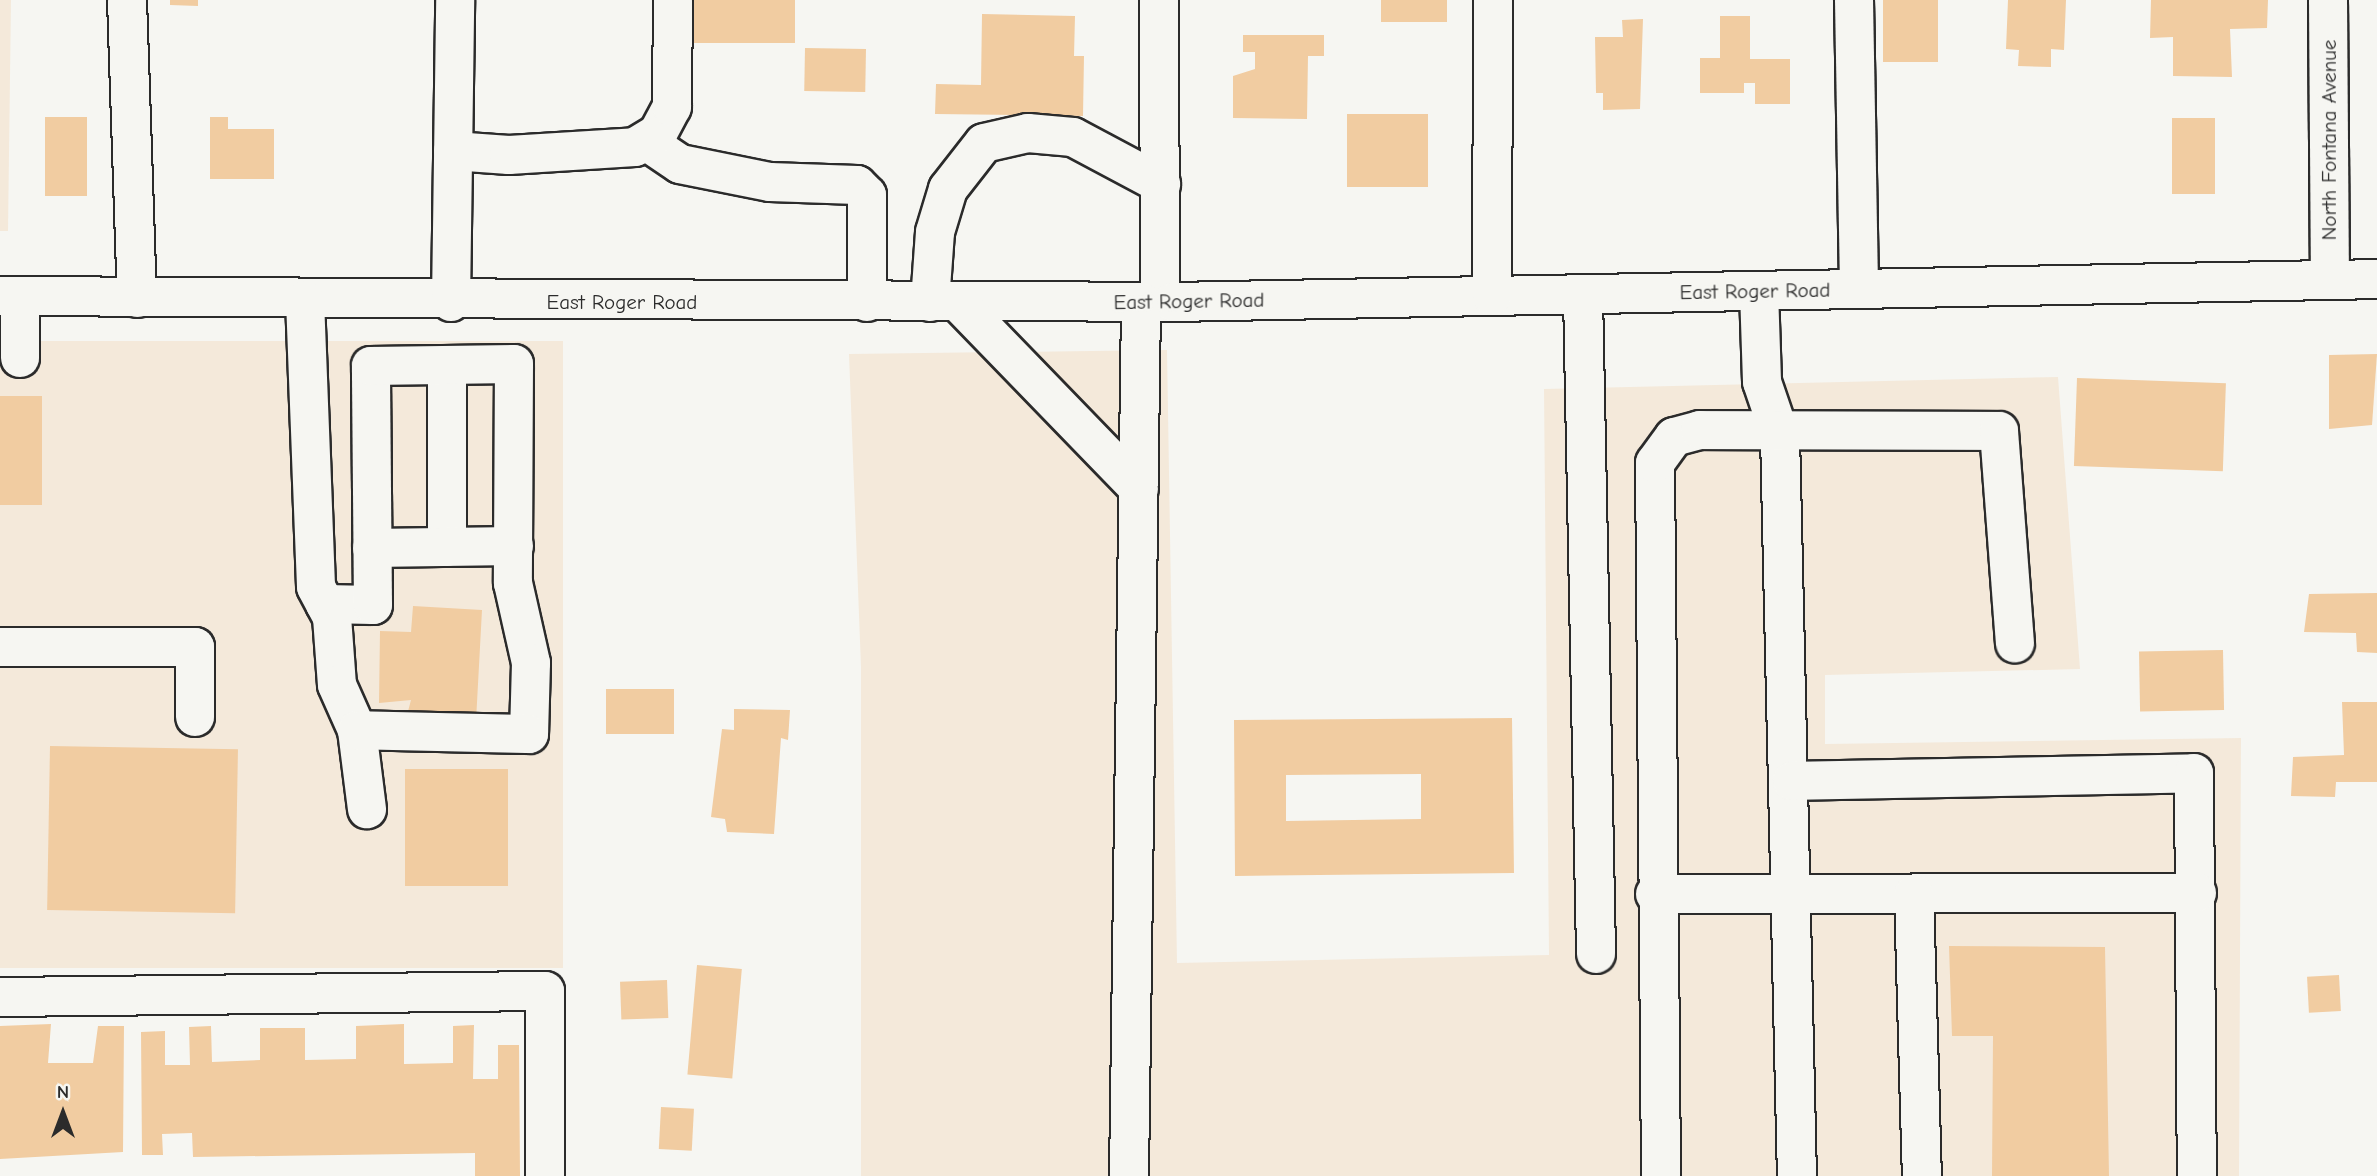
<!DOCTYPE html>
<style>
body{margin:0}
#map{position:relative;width:2377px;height:1176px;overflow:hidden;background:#f6f6f2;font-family:"Comic Neue",sans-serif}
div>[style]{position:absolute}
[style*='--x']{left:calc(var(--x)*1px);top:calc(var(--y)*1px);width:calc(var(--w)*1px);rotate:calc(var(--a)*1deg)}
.built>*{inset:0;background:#f4e9da;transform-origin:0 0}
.building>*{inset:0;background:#f1cca1;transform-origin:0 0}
.roads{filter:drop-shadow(2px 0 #2b2b2b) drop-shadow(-2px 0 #2b2b2b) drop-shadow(0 2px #2b2b2b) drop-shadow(0 -2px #2b2b2b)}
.minor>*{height:38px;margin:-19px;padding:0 19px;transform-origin:19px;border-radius:19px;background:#f6f6f2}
span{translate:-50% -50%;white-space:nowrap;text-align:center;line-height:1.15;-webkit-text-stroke:5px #f6f6f2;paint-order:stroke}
.street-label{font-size:21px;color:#2b2b2b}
.north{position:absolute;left:28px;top:1078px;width:70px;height:70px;-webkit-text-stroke:5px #f6f6f2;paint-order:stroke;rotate:0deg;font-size:19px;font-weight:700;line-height:28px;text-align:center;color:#2b2b2b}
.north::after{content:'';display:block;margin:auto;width:24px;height:32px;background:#2b2b2b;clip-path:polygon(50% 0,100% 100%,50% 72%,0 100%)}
</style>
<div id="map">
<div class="built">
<i style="clip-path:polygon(0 0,11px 0,8px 231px,0 231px)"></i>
<i style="left:0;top:341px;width:563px;height:627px"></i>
<i style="clip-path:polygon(1167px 350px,1177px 963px,1549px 955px,1544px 389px,2058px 377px,2080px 669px,1825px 675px,1825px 744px,2241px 738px,2239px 1176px,861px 1176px,861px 667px,849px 354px)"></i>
</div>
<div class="building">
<i style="clip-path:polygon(170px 0,198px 0,198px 6px,170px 5px)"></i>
<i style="left:689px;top:0;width:106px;height:43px"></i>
<i style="left:1381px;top:0;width:66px;height:22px"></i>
<i style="left:1883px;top:0;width:55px;height:62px"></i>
<i style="clip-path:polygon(2008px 0,2066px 0,2064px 50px,2051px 49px,2051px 67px,2018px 66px,2019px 50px,2006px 49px)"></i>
<i style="clip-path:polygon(2151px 0,2268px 0,2267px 28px,2230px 29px,2232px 77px,2173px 76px,2173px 37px,2150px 38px)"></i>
<i style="clip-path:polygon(982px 14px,1075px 16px,1074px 56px,1084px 56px,1083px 116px,935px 114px,936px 84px,981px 85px)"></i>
<i style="clip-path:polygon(1720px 16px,1750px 16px,1750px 59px,1790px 59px,1790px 104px,1755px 104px,1755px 83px,1744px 83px,1744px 93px,1700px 93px,1700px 58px,1720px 58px)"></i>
<i style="clip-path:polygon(1643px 19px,1640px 109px,1603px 110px,1603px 93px,1596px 93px,1595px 37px,1623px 37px,1622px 20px)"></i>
<i style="clip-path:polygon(1243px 35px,1324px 35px,1324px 56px,1308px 56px,1307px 119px,1233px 118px,1233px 76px,1255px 69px,1255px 52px,1243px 52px)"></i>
<i style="left:805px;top:48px;width:61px;height:43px;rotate:1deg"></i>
<i style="left:1428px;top:114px;width:73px;height:81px;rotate:90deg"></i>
<i style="left:87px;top:117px;width:79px;height:42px;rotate:90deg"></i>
<i style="clip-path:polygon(210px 117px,228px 117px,228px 129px,274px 129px,274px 179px,210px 179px)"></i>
<i style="left:2172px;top:118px;width:43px;height:76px"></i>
<i style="clip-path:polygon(2377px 354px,2372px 425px,2329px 429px,2329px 355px)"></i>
<i style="left:2077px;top:378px;width:149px;height:88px;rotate:2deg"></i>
<i style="left:0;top:396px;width:42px;height:109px"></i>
<i style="clip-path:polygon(2377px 593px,2377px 653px,2357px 652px,2356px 633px,2304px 632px,2309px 594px)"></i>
<i style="clip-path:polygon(413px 606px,482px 610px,476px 721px,406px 719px,411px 700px,379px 703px,380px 631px,411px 632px)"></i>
<i style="left:2223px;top:650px;width:60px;height:84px;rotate:89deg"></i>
<i style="left:606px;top:689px;width:68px;height:45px"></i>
<i style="clip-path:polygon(2342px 702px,2377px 702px,2377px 782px,2336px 782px,2335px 797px,2291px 796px,2293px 757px,2344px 755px)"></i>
<i style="clip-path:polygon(734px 709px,790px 710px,788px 740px,781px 738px,774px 834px,727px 832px,725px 819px,711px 817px,722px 729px,734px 730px)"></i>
<i style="clip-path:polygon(evenodd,1512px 718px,1514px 873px,1235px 876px,1234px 720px,1512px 718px,1421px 774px,1421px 819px,1286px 821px,1286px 775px,1421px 774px)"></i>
<i style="left:50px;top:746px;width:188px;height:164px;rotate:1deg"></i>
<i style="left:405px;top:769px;width:103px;height:117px"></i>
<i style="clip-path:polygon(1949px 946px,2105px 947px,2109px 1176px,1992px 1176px,1993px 1036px,1952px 1036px)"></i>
<i style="left:697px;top:965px;width:45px;height:110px;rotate:5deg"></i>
<i style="left:2339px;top:975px;width:36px;height:32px;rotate:87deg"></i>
<i style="left:667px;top:980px;width:38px;height:47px;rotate:88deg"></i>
<i style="clip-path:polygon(51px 1024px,48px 1063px,93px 1063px,98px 1026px,124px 1026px,123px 1152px,0 1159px,0 1026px)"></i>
<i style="clip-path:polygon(404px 1024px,404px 1064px,453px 1063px,453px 1026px,474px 1025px,473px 1079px,498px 1079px,498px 1045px,519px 1045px,520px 1176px,475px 1176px,475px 1153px,193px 1157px,192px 1133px,162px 1134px,163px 1155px,142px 1155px,141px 1032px,165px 1031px,165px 1065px,190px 1065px,189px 1027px,211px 1026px,212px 1062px,260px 1060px,260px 1028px,305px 1028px,305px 1060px,356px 1059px,356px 1026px)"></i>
<i style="left:661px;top:1107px;width:33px;height:42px;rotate:3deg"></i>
</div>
<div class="roads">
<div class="minor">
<i style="--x:127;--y:0;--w:298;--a:88.1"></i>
<i style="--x:1159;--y:0;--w:302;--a:89.8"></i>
<i style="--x:1854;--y:0;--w:289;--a:89"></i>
<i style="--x:2328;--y:0;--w:279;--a:89.6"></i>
<i style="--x:646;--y:141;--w:41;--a:34.1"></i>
<i style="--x:680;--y:164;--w:92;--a:11.3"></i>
<i style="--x:770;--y:182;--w:87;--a:2"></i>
<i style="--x:857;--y:185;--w:14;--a:45"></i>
<i style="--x:867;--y:195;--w:107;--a:90"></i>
<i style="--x:453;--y:151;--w:56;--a:4.1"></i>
<i style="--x:509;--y:155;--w:126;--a:-3.6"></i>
<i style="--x:635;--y:147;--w:27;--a:-31"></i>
<i style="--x:658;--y:133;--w:30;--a:-62"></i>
<i style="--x:672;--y:107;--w:107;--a:-89.5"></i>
<i style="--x:1759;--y:291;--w:91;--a:88.1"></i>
<i style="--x:1762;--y:382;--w:56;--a:71.2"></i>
<i style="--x:1780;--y:435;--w:741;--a:88.69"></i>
<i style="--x:1583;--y:294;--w:660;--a:88.87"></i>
<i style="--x:0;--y:296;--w:1173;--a:0.29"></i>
<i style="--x:1173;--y:302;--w:1204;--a:-1.09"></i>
<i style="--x:20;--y:296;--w:62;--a:90"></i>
<i style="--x:1492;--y:296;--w:296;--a:-89.8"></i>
<i style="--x:305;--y:300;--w:287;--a:87.8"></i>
<i style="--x:316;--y:587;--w:34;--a:62"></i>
<i style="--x:332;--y:617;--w:68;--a:85.8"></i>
<i style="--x:337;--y:685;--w:49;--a:66"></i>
<i style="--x:357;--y:730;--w:80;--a:82.8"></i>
<i style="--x:451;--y:302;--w:302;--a:-89.2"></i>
<i style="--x:930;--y:302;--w:70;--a:-85.9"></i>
<i style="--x:935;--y:232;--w:45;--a:-73.2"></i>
<i style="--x:948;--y:189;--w:58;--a:-52"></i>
<i style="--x:984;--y:143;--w:45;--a:-12.8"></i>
<i style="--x:1028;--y:133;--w:45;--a:5.1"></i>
<i style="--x:1073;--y:137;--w:100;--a:28.1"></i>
<i style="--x:958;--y:302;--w:260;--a:45.9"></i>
<i style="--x:447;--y:365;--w:182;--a:90"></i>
<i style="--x:372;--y:548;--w:142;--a:-0.8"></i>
<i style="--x:325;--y:604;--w:48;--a:1.2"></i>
<i style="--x:373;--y:605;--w:239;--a:-90.5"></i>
<i style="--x:371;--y:366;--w:143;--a:-0.8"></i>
<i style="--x:514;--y:364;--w:219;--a:90.3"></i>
<i style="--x:513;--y:583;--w:82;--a:77.3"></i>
<i style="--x:531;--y:663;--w:71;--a:91.6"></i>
<i style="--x:529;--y:734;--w:172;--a:-178.7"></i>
<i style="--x:0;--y:647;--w:195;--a:0"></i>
<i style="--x:195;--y:647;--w:70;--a:90"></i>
<i style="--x:1792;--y:781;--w:402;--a:-1.1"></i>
<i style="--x:2194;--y:773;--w:403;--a:89.6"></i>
<i style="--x:1655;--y:894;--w:542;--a:-0.11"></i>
<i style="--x:1914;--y:894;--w:282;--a:88.4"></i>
<i style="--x:0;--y:997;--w:545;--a:-0.63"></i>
<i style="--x:545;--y:991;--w:185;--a:90"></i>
<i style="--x:1129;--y:1176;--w:874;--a:-89.21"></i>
<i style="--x:1661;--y:1176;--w:713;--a:-90.48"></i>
<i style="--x:1655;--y:463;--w:32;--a:-54"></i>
<i style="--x:1674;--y:437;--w:27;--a:-15"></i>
<i style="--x:1700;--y:430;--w:299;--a:0.2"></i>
<i style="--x:1999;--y:431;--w:213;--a:85.7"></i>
</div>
</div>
<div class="street-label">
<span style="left:2329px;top:140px;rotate:-90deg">North Fontana Avenue</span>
<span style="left:1755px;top:291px;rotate:-1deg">East Roger Road</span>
<span style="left:1189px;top:301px;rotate:-1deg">East Roger Road</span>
<span style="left:622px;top:302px">East Roger Road</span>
</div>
<div class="north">N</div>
</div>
